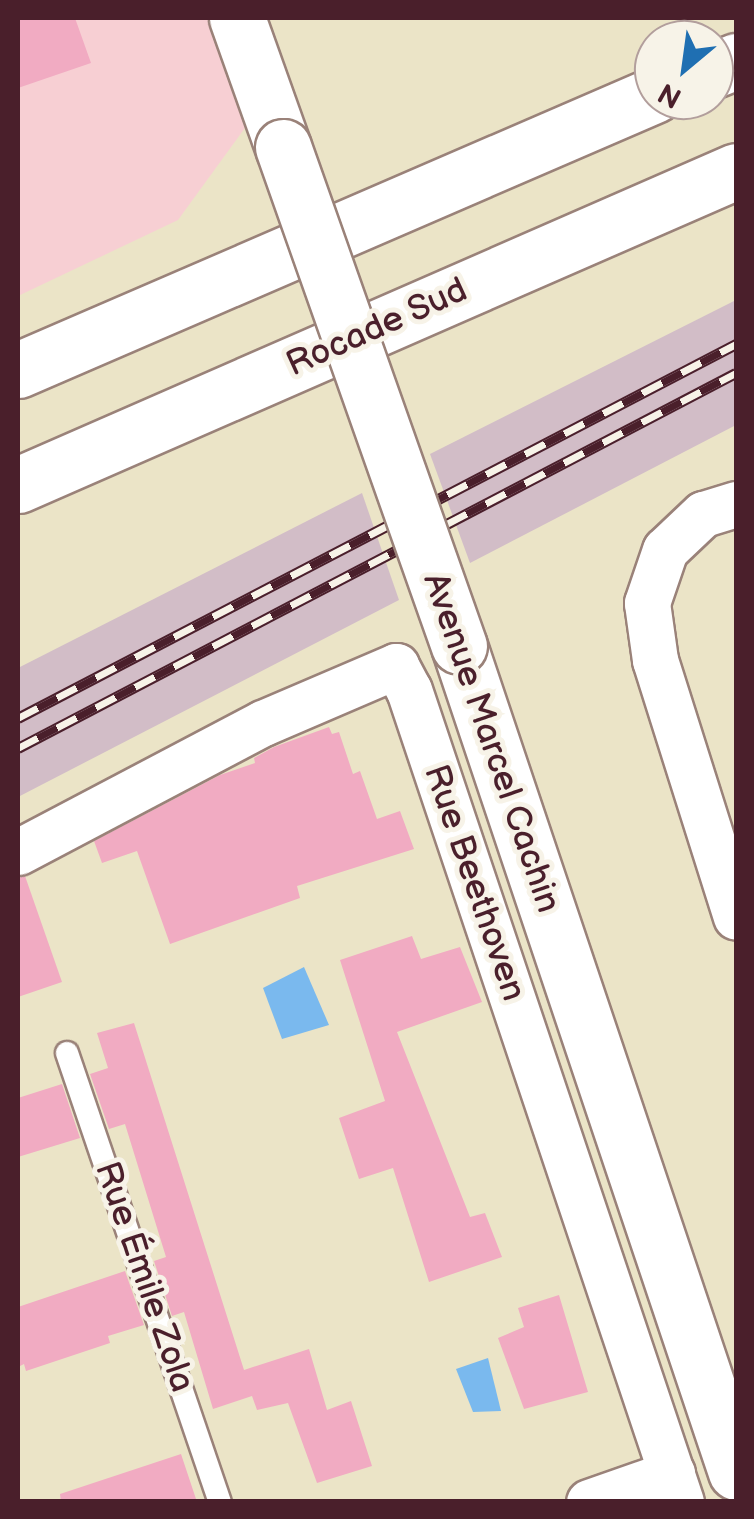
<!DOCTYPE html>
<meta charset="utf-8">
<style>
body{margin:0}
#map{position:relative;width:754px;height:1519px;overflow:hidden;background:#ebe4c7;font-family:"Balsamiq Sans",sans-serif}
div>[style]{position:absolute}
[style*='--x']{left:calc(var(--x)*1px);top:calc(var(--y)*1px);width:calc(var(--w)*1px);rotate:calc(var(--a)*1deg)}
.built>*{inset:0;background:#f7cfd3}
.industrial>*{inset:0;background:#d2bdc7}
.water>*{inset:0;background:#7ab9ee}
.building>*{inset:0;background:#f1abc2}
.roads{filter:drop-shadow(2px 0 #9a8279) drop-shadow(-2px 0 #9a8279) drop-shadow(0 2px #9a8279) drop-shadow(0 -2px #9a8279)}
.service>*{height:22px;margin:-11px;padding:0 11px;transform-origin:11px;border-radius:11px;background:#fff}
.minor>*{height:45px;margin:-22.5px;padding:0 22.5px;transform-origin:22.5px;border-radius:22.5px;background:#fff}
.tertiary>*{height:55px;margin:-27.5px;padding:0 27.5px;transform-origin:27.5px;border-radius:27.5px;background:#fff}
.trunk>*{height:55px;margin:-27.5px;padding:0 27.5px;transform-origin:27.5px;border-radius:27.5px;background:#fff}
.rail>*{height:11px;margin-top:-5.5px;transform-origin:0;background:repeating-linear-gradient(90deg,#f7f3e8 0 22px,#4a1f2b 0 44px);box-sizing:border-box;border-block:2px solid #4a1f2b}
.bridges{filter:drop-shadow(2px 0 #9a8279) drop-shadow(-2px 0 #9a8279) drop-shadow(0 2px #9a8279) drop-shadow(0 -2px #9a8279)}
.tertiary-bridge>*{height:55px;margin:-27.5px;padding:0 27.5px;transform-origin:27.5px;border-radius:27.5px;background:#fff}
span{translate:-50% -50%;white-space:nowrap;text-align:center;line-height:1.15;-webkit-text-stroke:10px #f7f3e8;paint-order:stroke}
.street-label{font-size:35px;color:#4a1f2b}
.frame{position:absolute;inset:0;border:20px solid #4a1f2b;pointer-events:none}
.north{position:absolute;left:634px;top:20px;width:100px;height:100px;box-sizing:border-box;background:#f7f3e8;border:2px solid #b29e9c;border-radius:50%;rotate:209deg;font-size:28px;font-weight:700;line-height:40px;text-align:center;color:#4a1f2b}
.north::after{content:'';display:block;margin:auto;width:35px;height:45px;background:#1f6fb2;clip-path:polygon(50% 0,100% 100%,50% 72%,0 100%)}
</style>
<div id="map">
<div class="built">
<i style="clip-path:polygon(18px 18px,237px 18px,266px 99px,178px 220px,18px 296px)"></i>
</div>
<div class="industrial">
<i style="clip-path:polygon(736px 300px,736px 425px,470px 563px,430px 454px)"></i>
<i style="clip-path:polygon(362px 493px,399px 600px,18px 797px,18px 668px)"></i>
</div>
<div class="water">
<i style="clip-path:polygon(304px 967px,329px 1025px,282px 1039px,263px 988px)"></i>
<i style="clip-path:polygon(488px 1358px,501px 1411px,473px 1412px,456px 1369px)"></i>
</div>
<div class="building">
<i style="clip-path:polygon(18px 18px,75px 18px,91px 63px,18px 88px)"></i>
<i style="clip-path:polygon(329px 727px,332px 734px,339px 732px,353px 774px,360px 771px,377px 819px,400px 811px,414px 849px,297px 886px,300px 898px,170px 944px,137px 851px,102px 863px,94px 841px,220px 775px,255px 763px,254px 758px,274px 747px)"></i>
<i style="clip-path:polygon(25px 876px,62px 982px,18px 997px,18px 878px)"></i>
<i style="clip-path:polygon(412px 936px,421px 959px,460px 947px,482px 1002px,397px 1032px,470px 1217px,485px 1213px,502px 1257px,429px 1282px,393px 1168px,359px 1179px,339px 1118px,385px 1101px,340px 960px)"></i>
<i style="clip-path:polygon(134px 1023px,244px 1370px,309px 1349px,327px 1410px,351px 1401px,372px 1466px,317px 1483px,288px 1403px,257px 1410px,252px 1396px,213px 1409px,184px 1312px,172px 1316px,154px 1261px,166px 1257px,125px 1124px,109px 1129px,90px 1074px,108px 1068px,97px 1033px)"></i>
<i style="clip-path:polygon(62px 1084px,80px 1138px,18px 1157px,18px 1098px)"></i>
<i style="clip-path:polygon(125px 1271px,144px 1325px,108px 1336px,110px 1343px,26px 1371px,24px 1364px,18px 1367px,18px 1307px)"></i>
<i style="clip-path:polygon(559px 1295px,588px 1392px,524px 1409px,498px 1338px,524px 1327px,518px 1308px)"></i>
<i style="clip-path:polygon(181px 1454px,197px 1502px,61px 1502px,60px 1494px)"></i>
</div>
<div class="roads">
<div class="service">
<i style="--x:67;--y:1053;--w:474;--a:71.2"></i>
</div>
<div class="minor">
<i style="--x:736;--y:504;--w:34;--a:163"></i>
<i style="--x:703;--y:514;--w:52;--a:136.5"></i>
<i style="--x:665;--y:550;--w:56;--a:108.8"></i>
<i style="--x:647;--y:603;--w:58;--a:82"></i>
<i style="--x:655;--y:660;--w:269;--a:72.5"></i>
<i style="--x:18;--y:852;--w:277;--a:-27.8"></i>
<i style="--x:263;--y:723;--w:145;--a:-23.2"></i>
<i style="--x:396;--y:666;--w:27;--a:62"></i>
<i style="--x:409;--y:690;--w:856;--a:71.48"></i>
<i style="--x:589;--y:1502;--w:88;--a:-19.3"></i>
</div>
<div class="tertiary">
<i style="--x:237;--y:18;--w:137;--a:70.4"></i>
<i style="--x:459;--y:646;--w:871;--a:71.46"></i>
</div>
<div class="trunk">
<i style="--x:714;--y:70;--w:24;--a:-22"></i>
<i style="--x:18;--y:370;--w:693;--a:-23.38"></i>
<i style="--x:18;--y:485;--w:784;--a:-23.62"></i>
</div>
</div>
<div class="rail">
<i style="--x:18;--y:718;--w:810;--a:-27.51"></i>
<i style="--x:18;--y:748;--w:810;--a:-27.58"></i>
</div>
<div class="bridges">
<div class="tertiary-bridge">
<i style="--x:283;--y:147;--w:529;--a:70.57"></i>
</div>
</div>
<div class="street-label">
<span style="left:377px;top:328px;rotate:-24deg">Rocade Sud</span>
<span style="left:491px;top:743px;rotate:71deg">Avenue Marcel Cachin</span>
<span style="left:474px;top:883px;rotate:71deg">Rue Beethoven</span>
<span style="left:144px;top:1277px;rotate:71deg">Rue Émile Zola</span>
</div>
<div class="frame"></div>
<div class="north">N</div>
</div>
